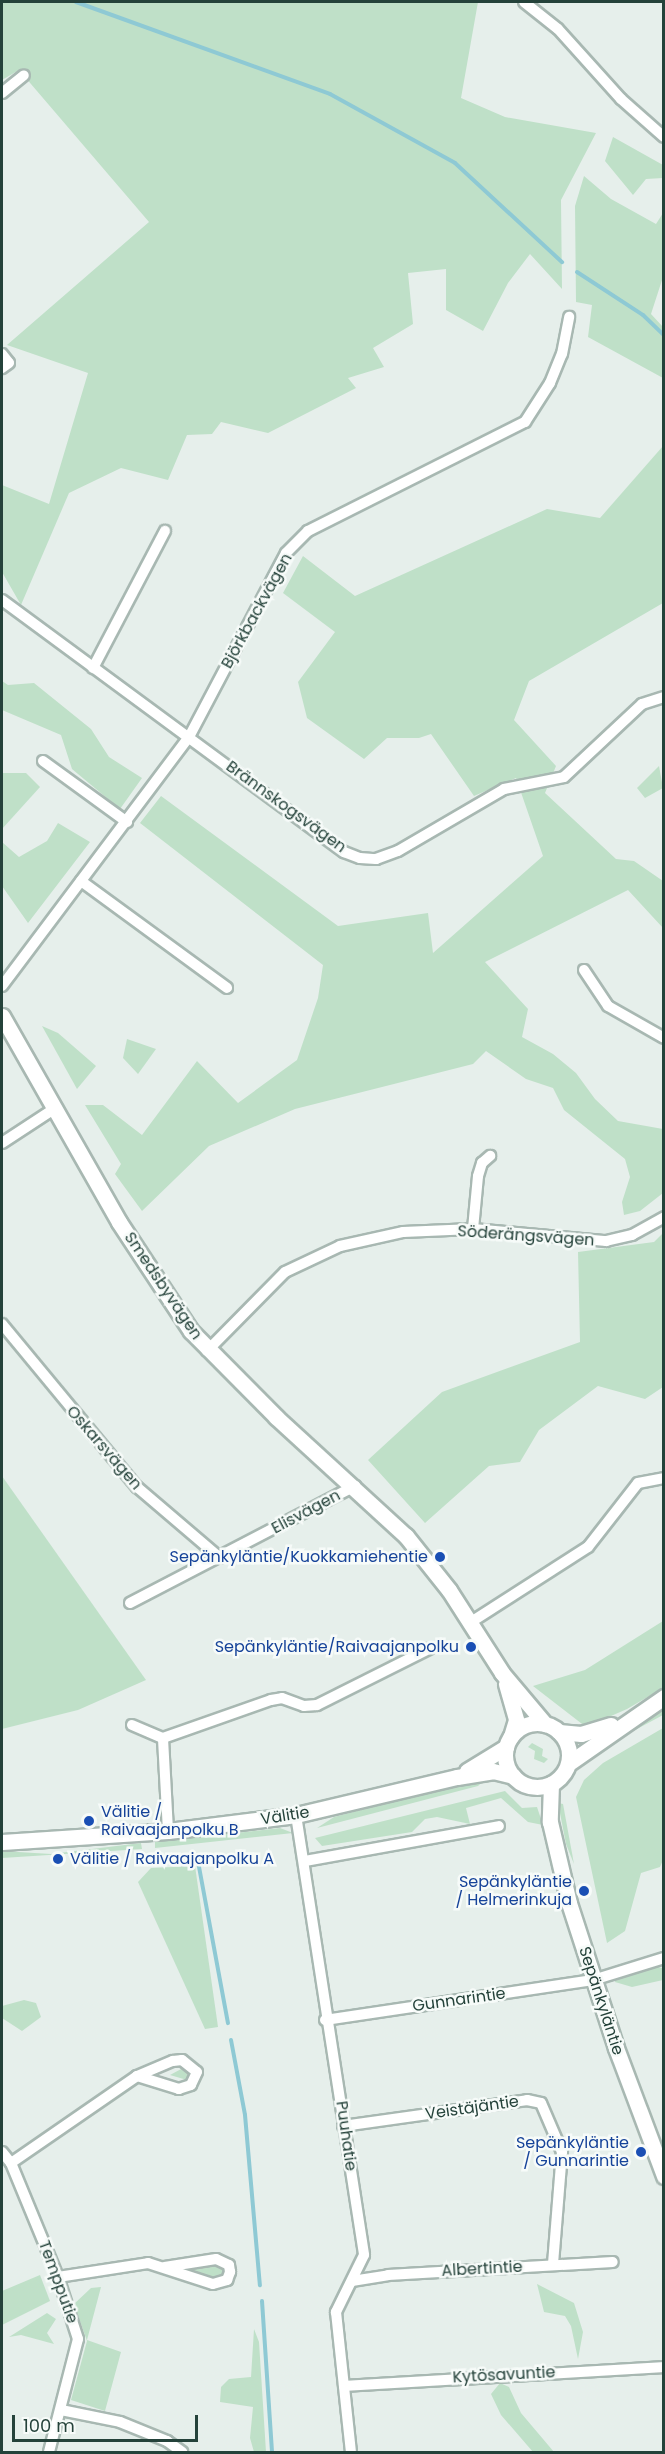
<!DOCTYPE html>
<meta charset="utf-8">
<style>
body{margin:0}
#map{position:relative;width:665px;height:2454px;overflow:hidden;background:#e6efeb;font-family:Poppins,sans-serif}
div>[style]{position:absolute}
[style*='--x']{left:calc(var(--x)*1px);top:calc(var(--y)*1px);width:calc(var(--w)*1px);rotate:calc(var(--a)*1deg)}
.green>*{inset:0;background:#bfe0c8}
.stream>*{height:4px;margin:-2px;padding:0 2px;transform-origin:2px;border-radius:2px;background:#8ec9d4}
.roads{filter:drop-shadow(2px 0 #a8b8b2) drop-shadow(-2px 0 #a8b8b2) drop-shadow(0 2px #a8b8b2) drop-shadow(0 -2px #a8b8b2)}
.street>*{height:10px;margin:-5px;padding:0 5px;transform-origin:5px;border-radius:5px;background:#fff}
.secondary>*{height:15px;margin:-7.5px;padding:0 7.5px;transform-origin:7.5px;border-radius:7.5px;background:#fff}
.secondary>.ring{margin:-7.5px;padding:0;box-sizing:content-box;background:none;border:15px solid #fff;border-radius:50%}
.dots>*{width:16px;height:16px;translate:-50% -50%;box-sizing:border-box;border:3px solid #f7fbf9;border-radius:50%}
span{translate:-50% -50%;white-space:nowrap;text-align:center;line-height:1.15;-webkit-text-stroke:5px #f7fbf9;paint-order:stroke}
.street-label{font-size:16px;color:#24423a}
.transit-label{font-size:16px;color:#164399}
.right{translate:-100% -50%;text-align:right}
.left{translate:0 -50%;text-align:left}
.frame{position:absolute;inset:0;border:3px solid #24423a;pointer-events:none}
.scale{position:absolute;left:12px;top:2415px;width:186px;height:27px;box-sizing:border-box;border:3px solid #24423a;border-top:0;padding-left:8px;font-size:18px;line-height:21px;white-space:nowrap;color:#24423a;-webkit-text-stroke:4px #f7fbf9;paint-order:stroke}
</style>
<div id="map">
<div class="green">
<i style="clip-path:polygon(2px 2px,478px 2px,461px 98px,505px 117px,596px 133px,561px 200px,562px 289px,530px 254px,508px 283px,483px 331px,446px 310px,446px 269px,408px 273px,413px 324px,373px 348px,384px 367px,348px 378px,356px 388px,268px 433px,221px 422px,212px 434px,187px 435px,168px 480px,121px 468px,69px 493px,21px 605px,2px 572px,2px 485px,49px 504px,88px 373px,7px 345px,149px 222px,19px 70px,2px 80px)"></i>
<i style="clip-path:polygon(613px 137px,663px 165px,663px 178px,646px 179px,633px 195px,605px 161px)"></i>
<i style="clip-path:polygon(584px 176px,611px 199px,656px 224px,663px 213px,663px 277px,651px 314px,663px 327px,663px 378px,588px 337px,592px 305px,576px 302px,575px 206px)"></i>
<i style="clip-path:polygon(663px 446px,663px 603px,529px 681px,514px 720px,556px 766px,545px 793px,616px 859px,634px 861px,663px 881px,663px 928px,628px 890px,485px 962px,528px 1009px,522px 1037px,553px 1054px,576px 1073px,595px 1099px,618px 1121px,663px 1129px,663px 1193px,640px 1211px,624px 1215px,622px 1202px,630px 1177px,625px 1159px,564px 1110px,553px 1088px,526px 1079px,486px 1051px,473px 1064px,295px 1109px,209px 1146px,142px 1211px,115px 1174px,121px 1164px,85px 1105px,103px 1105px,142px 1135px,197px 1061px,238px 1103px,297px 1060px,318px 998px,323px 965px,140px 823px,161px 796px,338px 926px,428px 913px,433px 953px,543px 856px,516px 778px,474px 796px,431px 734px,419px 738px,387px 738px,364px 759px,307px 718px,298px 682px,335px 632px,283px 593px,303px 556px,355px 596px,547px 509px,600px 518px)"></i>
<i style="clip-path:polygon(2px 681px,8px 685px,34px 683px,91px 729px,109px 757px,142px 778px,120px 809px,72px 769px,61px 735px,2px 710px)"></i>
<i style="clip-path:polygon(659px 766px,663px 788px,645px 798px,637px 788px)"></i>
<i style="clip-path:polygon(2px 773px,26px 773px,40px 787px,2px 829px)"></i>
<i style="clip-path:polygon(58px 823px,90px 842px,28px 923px,2px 886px,2px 842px,19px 857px,47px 841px)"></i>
<i style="clip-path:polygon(42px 1026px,58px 1033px,96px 1066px,77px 1089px)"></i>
<i style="clip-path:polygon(127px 1039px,156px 1049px,138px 1074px,123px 1058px)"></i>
<i style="clip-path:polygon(663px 1233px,663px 1387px,645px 1399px,598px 1386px,539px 1430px,520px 1462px,489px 1466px,425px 1523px,368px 1460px,442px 1392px,580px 1342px,578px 1252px,654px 1242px)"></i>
<i style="clip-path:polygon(2px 1476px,146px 1680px,78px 1710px,2px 1729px)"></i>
<i style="clip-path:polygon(663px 1621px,663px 1688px,627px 1709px,586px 1727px,533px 1686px,585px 1670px)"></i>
<i style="clip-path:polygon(663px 1709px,663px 1715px,596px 1751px,595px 1749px)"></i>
<i style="clip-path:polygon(663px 1728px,663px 1860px,660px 1867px,641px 1873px,625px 1931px,607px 1943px,576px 1797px,584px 1780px,603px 1763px)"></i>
<i style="clip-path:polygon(532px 1743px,543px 1749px,542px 1756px,548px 1759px,544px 1763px,534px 1759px,535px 1751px,528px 1747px)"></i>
<i style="clip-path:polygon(488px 1777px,478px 1786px,317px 1828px,334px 1817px)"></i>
<i style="clip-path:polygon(505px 1791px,522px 1808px,537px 1807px,543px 1825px,528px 1822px,501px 1798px,466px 1808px,470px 1824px,437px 1817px,425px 1819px,412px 1832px,322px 1846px,315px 1838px)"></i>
<i style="clip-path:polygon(558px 1803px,563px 1804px,574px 1864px,566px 1844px)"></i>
<i style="clip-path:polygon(280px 1828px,293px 1833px,155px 1848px,155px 1842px)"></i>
<i style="clip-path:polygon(141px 1843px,142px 1849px,2px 1858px,2px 1851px,51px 1854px)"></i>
<i style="clip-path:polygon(195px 1866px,218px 2027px,205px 2029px,138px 1882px,151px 1868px)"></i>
<i style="clip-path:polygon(652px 1966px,663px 1968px,663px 1980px,632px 1987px,615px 1982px,616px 1975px)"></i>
<i style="clip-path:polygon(24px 2000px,36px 2003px,41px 2017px,22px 2031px,2px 2018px,2px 2006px)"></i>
<i style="clip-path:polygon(183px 2068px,191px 2071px,187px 2080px,170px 2075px)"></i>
<i style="clip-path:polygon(223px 2264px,225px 2276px,214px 2282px,177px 2266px)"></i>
<i style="clip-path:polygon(40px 2275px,50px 2301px,2px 2325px,2px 2291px)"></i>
<i style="clip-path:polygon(537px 2284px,574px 2303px,583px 2332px,578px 2359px,571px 2326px,565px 2316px,544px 2312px)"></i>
<i style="clip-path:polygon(101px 2287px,87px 2340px,121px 2352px,105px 2411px,71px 2400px,87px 2341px,74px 2304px,91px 2288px)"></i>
<i style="clip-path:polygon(47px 2313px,56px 2319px,47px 2333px,54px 2344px,21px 2335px,9px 2337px)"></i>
<i style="clip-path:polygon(254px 2329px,259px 2342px,266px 2452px,254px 2452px,250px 2438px,253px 2407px,220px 2402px,221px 2387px,229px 2379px,251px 2377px)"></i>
<i style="clip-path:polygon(500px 2383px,509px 2387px,521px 2413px,554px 2452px,533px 2452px,501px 2415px,491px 2394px)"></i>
</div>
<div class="stream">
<i style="--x:76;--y:2;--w:270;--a:19.9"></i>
<i style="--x:330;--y:94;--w:143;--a:28.9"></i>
<i style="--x:455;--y:163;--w:146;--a:42.8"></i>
<i style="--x:577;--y:272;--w:79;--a:33.1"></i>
<i style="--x:643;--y:315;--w:29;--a:44"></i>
<i style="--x:197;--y:1856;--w:170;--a:79.5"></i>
<i style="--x:231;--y:2040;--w:76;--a:79.4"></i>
<i style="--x:245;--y:2115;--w:171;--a:85"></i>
<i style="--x:262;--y:2301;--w:151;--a:86.2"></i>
</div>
<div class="roads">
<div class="street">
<i style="--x:524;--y:2;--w:43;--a:38.5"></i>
<i style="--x:558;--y:29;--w:94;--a:48"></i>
<i style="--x:621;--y:99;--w:57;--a:41.5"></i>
<i style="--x:2;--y:93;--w:28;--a:-39"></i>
<i style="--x:2;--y:354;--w:11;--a:52"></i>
<i style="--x:9;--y:363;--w:9;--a:144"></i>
<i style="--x:2;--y:600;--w:425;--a:36.4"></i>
<i style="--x:344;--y:852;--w:17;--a:21"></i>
<i style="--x:360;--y:858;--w:16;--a:4"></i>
<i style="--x:376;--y:859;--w:23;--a:-20"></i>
<i style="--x:398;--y:851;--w:123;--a:-30.3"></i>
<i style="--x:504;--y:789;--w:61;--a:-11.3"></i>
<i style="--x:564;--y:777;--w:107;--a:-43.1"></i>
<i style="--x:642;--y:704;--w:23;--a:-18"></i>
<i style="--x:93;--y:668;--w:155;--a:-62.3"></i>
<i style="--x:43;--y:761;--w:104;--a:36"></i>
<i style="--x:81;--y:881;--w:181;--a:36.2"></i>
<i style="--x:584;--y:970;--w:43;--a:56.3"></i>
<i style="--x:608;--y:1006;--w:64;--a:29.7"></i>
<i style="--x:2;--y:986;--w:311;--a:-53.1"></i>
<i style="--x:189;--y:737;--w:208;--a:-62.2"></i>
<i style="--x:286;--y:553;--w:31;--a:-45"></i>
<i style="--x:308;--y:531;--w:243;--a:-26.7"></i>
<i style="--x:525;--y:422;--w:46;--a:-57.3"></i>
<i style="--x:550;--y:383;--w:31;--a:-68"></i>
<i style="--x:562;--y:354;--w:38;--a:-79"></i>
<i style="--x:2;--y:1143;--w:62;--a:-33.2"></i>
<i style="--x:473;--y:1229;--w:53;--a:-84.6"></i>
<i style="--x:478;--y:1176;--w:14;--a:-73"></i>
<i style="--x:482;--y:1163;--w:11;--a:-41"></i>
<i style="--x:2;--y:1324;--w:212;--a:50.4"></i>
<i style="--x:137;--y:1487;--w:109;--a:40.5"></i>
<i style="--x:207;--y:1351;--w:111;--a:-45.4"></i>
<i style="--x:285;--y:1272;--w:61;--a:-25.3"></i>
<i style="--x:340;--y:1246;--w:65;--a:-12.5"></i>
<i style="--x:403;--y:1232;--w:70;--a:-2.5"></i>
<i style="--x:473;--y:1229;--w:134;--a:5.2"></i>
<i style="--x:606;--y:1241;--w:27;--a:-13"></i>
<i style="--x:632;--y:1235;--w:37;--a:-29"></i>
<i style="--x:130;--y:1603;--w:254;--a:-27.5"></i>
<i style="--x:471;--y:1622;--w:139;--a:-32.7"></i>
<i style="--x:588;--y:1547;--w:81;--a:-52"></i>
<i style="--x:638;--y:1483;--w:26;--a:-11"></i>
<i style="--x:132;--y:1725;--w:34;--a:23"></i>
<i style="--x:296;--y:1815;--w:445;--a:81.2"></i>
<i style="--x:364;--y:2255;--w:64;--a:116.2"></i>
<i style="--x:336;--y:2312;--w:141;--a:83.9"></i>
<i style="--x:168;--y:1831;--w:93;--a:-93.1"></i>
<i style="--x:163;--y:1738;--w:114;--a:-19.4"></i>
<i style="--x:271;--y:1700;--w:11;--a:-10"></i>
<i style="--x:282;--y:1698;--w:23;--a:20"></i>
<i style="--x:304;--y:1706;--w:13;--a:-4"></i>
<i style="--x:317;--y:1705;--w:125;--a:-26.6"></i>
<i style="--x:305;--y:1861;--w:197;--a:-10.2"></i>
<i style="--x:325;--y:2020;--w:271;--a:-8.5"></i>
<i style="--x:593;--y:1980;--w:74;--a:-17.2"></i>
<i style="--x:343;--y:2126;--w:186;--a:-8"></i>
<i style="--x:527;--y:2100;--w:14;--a:12"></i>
<i style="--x:541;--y:2103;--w:53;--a:66.8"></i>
<i style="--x:562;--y:2152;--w:113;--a:94.6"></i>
<i style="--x:2;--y:2152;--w:14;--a:51"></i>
<i style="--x:11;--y:2163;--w:123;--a:67.6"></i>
<i style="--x:58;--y:2277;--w:65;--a:72.1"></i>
<i style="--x:78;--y:2339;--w:117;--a:104.4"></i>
<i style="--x:11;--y:2163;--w:153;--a:-34.6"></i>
<i style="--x:137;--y:2076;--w:39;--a:-23"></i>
<i style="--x:173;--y:2061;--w:9;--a:-6"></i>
<i style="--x:182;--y:2060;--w:19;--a:39"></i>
<i style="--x:197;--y:2072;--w:14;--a:115"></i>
<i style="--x:191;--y:2085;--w:13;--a:162"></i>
<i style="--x:179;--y:2089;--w:44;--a:-162.8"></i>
<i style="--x:58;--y:2277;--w:91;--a:-8.8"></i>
<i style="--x:148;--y:2263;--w:68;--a:17.9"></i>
<i style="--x:213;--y:2284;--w:15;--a:-16"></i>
<i style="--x:227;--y:2280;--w:9;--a:-69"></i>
<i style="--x:230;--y:2272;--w:7;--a:-98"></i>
<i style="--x:229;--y:2265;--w:14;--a:-155"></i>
<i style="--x:216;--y:2259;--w:52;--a:171.1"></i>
<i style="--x:352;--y:2281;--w:36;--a:-9"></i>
<i style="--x:388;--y:2275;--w:225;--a:-3.3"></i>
<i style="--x:344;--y:2386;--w:321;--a:-3.4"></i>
<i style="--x:61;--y:2410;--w:60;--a:11.5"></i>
<i style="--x:120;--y:2422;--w:51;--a:22"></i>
<i style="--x:167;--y:2441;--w:19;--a:36"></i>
</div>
<div class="secondary">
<i style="--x:2;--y:1016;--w:237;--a:60.4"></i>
<i style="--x:119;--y:1222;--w:131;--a:56.6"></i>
<i style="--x:191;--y:1331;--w:121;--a:45.3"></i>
<i style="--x:276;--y:1417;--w:176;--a:42.5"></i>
<i style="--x:406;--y:1536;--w:69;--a:51.5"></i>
<i style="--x:449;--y:1590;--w:98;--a:57.4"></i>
<i style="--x:502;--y:1673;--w:67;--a:49.9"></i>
<i style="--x:506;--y:1684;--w:37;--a:74"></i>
<i style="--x:516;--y:1720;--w:17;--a:107"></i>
<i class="ring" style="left:505px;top:1723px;width:49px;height:49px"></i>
<i style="--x:559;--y:1732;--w:22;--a:5"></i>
<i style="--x:581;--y:1734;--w:31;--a:-17"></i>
<i style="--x:569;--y:1763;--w:116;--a:-34.8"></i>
<i style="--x:467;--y:1771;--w:46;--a:-31.6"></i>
<i style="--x:551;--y:1784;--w:38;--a:92"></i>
<i style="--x:550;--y:1822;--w:83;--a:76.8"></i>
<i style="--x:569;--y:1903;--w:152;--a:72"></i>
<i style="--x:616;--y:2048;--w:137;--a:69.4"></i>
<i style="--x:2;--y:1842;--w:166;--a:-3.8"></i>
<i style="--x:168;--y:1831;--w:129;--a:-7.1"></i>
<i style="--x:296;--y:1815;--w:165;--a:-13.3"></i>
<i style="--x:457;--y:1777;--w:36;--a:-9"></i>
<i style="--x:493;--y:1771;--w:21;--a:14"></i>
</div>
</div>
<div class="dots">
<i style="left:440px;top:1557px;background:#1a4fb4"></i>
<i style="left:471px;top:1647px;background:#1a4fb4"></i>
<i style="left:89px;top:1821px;background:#1a4fb4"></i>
<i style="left:58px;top:1859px;background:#1a4fb4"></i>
<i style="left:584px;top:1891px;background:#1a4fb4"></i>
<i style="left:641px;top:2152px;background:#1a4fb4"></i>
</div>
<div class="street-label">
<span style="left:257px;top:611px;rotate:-61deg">Björkbackvägen</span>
<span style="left:286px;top:807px;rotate:36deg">Brännskogsvägen</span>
<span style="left:526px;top:1236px;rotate:4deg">Söderängsvägen</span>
<span style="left:163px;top:1286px;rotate:56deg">Smedsbyvägen</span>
<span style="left:104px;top:1448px;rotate:49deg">Oskarsvägen</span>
<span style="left:306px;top:1512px;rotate:-28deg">Elisvägen</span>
<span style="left:285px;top:1816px;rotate:-9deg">Välitie</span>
<span style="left:459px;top:2000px;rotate:-8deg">Gunnarintie</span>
<span style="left:601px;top:2001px;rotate:72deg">Sepänkyläntie</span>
<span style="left:472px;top:2108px;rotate:-8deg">Veistäjäntie</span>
<span style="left:346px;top:2136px;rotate:82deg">Puuhatie</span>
<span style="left:482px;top:2269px;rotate:-3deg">Albertintie</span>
<span style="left:58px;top:2282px;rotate:70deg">Tempputie</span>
<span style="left:504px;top:2375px;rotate:-3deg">Kytösavuntie</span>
</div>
<div class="transit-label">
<span class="right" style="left:428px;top:1557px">Sepänkyläntie/Kuokkamiehentie</span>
<span class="right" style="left:459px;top:1647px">Sepänkyläntie/Raivaajanpolku</span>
<span class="left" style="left:101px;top:1821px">Välitie /<br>Raivaajanpolku B</span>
<span class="left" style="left:70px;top:1859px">Välitie / Raivaajanpolku A</span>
<span class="right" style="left:572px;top:1891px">Sepänkyläntie<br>/ Helmerinkuja</span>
<span class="right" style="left:629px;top:2152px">Sepänkyläntie<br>/ Gunnarintie</span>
</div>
<div class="frame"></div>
<div class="scale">100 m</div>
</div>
